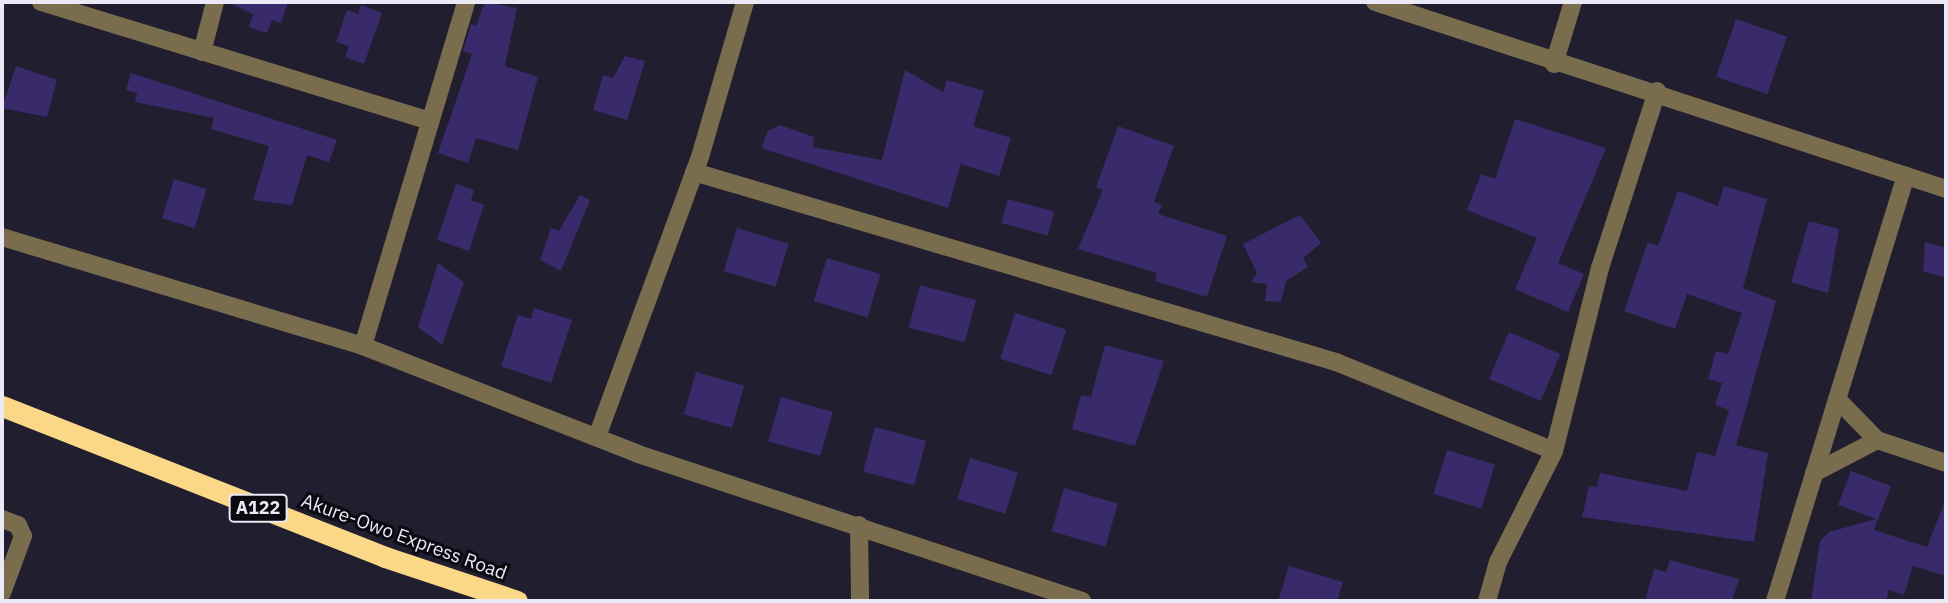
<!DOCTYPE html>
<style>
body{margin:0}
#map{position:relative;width:1948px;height:603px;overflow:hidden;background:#211f2f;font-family:"IBM Plex Sans",sans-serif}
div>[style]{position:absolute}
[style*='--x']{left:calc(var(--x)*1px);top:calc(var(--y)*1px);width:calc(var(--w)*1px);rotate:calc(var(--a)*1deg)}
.building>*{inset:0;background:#392a6b;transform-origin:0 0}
.minor>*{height:18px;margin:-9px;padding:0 9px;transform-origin:9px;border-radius:9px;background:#7a6d4e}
.highway>*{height:21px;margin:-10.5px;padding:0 10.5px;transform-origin:10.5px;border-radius:10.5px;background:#fad887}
span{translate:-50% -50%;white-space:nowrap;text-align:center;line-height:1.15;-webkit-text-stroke:6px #0b0a11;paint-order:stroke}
.shield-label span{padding:2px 5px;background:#0b0a11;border:2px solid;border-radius:5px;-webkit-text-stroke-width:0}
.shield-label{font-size:18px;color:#eae9f5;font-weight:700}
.street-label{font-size:19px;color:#eae9f5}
.frame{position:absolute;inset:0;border:4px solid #eae9f5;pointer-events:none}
</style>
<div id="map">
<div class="building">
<i style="clip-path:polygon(227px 2px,288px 2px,281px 23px,272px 20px,267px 33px,249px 27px,253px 14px)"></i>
<i style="clip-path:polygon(485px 2px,517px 8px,505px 66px,538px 77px,518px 150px,476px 138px,468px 163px,438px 153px,472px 54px,463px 51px,471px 24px,476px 26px)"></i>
<i style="clip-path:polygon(361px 5px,382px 13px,364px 64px,345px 57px,349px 46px,336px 42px,347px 10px,358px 14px)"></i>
<i style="left:1736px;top:19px;width:54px;height:61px;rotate:19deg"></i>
<i style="clip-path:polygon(625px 56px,645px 61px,627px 120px,593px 110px,603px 75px,613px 78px)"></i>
<i style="clip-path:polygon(16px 66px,57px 80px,47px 117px,2px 108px)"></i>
<i style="clip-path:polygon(905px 70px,943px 92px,947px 80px,984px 91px,973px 126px,1011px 138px,999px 176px,961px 164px,948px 208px,761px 148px,768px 131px,780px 125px,814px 137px,813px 147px,882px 160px)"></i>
<i style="clip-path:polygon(131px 73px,337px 140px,329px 162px,307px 155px,292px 205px,253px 200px,269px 146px,211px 129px,214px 118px,135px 102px,137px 93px,126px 90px)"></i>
<i style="clip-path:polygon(1515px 119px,1606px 148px,1558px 263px,1584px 274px,1568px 312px,1515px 289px,1537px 238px,1467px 210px,1481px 174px,1495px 179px)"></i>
<i style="clip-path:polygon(1118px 126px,1174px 146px,1154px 202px,1162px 205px,1158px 214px,1227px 236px,1207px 297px,1155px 281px,1157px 273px,1078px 249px,1103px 190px,1096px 187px)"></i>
<i style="left:174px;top:179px;width:34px;height:41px;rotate:17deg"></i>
<i style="clip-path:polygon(456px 184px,474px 190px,471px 200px,484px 205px,469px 251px,437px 240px)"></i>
<i style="clip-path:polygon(1724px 186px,1767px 199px,1743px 288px,1776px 301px,1736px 445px,1768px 453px,1754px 542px,1582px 517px,1589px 486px,1597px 487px,1600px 473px,1687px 491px,1697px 452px,1715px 456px,1729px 410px,1715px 405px,1722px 383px,1708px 379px,1716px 351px,1728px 354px,1742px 313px,1687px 294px,1675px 329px,1624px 311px,1648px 242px,1658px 246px,1678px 191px,1718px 206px)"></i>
<i style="clip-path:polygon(580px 195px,590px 200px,561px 271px,540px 260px,551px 228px,559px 231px)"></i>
<i style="left:1008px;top:199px;width:48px;height:25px;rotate:15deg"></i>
<i style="clip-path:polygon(1300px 215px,1321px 243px,1303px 258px,1308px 267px,1286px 281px,1281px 302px,1265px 301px,1267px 284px,1251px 282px,1257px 273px,1243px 244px)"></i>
<i style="clip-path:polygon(1809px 221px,1839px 229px,1828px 293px,1791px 282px)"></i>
<i style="left:737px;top:228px;width:54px;height:45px;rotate:17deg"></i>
<i style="clip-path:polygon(1925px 242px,1946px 248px,1946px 278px,1923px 271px)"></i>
<i style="left:827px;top:258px;width:56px;height:45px;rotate:17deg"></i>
<i style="clip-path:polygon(438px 263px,464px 282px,442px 345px,418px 327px)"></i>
<i style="left:920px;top:285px;width:58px;height:44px;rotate:15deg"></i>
<i style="clip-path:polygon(534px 308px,572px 320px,551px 383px,501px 366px,518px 315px,531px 319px)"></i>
<i style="left:1015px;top:313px;width:54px;height:48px;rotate:18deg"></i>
<i style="left:1509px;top:332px;width:56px;height:51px;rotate:23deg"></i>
<i style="clip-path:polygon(1105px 345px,1164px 361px,1135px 446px,1072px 429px,1081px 395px,1091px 397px)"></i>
<i style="left:696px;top:372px;width:50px;height:44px;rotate:16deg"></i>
<i style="left:781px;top:397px;width:54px;height:46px;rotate:16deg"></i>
<i style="left:875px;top:427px;width:53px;height:46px;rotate:15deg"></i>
<i style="left:1447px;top:450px;width:50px;height:46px;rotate:17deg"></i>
<i style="left:970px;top:458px;width:50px;height:43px;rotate:17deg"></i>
<i style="clip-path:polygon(1851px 471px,1891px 486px,1874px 530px,1927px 547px,1946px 499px,1946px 576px,1913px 566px,1904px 595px,1889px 590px,1886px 601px,1811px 601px,1820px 541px,1829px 532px,1876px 519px,1838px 505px)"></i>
<i style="left:1064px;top:488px;width:56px;height:45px;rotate:16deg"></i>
<i style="clip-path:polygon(1670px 560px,1739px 579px,1732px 601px,1645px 601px,1654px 569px,1666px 572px)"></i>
<i style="clip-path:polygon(1289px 566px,1343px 582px,1337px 601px,1278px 601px)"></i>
</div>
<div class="minor">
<i style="--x:41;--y:2;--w:403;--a:17"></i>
<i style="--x:1375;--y:2;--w:601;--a:18.13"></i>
<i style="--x:202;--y:52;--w:52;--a:-75.4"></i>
<i style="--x:1554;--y:64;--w:65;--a:-73"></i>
<i style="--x:694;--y:172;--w:670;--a:16.49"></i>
<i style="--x:1336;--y:362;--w:235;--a:22.2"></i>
<i style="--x:2;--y:237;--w:377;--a:16.8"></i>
<i style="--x:363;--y:346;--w:295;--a:21.4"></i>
<i style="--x:638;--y:454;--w:468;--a:18.3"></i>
<i style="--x:363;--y:346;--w:359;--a:-73.3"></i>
<i style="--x:1837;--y:399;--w:57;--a:45.7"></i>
<i style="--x:1877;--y:440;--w:73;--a:18.4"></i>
<i style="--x:598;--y:434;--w:295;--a:-69.8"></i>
<i style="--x:700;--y:157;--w:161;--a:-73.8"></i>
<i style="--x:1814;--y:473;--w:71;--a:-27.6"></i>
<i style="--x:2;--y:519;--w:17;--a:21"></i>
<i style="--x:18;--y:525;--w:12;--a:66"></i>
<i style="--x:23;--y:536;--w:61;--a:110.2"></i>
<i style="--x:859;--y:525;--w:76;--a:89.2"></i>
<i style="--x:1487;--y:601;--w:41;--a:-74.2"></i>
<i style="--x:1498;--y:562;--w:124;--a:-63.2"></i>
<i style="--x:1554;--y:451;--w:189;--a:-75.9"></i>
<i style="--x:1600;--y:268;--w:186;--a:-72.1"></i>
<i style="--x:1775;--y:601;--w:445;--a:-72.9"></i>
</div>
<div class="highway">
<i style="--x:2;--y:406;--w:412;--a:21.5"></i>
<i style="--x:385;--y:557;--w:139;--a:18.4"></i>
</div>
<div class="shield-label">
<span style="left:258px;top:508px">A122</span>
</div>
<div class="street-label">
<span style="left:404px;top:537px;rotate:20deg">Akure-Owo Express Road</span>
</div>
<div class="frame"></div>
</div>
